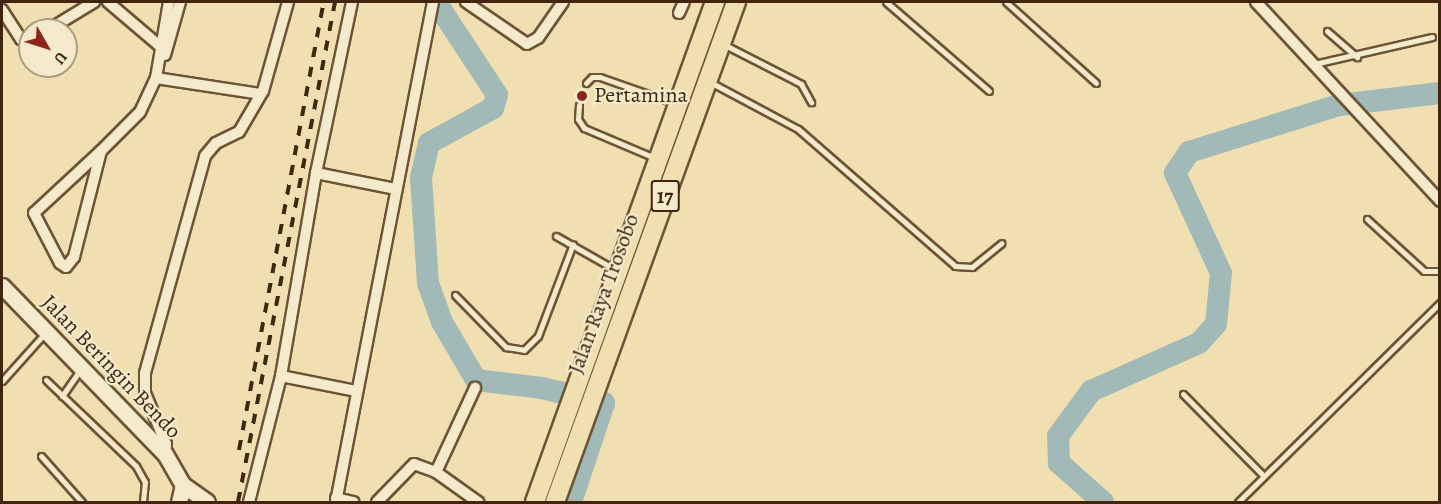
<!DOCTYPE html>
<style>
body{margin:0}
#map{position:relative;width:1441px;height:504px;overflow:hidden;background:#f0e0b1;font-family:Alegreya,serif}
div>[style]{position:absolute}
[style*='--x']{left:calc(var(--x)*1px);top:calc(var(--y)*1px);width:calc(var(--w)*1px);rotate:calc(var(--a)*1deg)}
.river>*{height:22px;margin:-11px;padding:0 11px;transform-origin:11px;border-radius:11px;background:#a1bab8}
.roads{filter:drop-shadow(2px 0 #6d5436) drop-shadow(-2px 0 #6d5436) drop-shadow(0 2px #6d5436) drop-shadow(0 -2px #6d5436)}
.lane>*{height:5px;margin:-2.5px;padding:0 2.5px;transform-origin:2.5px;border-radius:2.5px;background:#f5ebcc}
.street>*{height:10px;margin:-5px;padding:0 5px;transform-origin:5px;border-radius:5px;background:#f5ebcc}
.secondary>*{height:15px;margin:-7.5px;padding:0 7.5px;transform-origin:7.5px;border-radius:7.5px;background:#f5ebcc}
.highway>*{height:18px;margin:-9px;padding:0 9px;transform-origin:9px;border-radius:9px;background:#f0e0b1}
.rail>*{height:4px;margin-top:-2px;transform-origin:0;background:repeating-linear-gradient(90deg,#41250d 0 10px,transparent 0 20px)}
.dots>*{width:16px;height:16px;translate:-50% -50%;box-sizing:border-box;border:3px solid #f5ebcc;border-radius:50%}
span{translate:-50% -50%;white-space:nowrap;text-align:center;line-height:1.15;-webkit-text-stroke:4.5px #f5ebcc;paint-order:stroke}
.shield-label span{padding:2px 4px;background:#f5ebcc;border:2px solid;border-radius:4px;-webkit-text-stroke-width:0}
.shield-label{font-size:21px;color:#41250d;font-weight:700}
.poi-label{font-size:22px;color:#41250d}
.left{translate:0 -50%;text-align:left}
.street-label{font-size:22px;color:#41250d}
.frame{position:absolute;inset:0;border:3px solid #41250d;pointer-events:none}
.north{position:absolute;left:18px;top:18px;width:60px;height:60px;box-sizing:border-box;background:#f5ebcc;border:2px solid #ad9c80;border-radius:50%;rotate:129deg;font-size:16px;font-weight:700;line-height:24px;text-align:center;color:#41250d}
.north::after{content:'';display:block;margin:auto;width:21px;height:27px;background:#8f2418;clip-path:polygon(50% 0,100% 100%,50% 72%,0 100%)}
</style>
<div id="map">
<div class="river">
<i style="--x:436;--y:2;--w:111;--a:56.7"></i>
<i style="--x:497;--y:95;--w:14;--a:107"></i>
<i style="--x:493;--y:108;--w:73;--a:151.3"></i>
<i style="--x:429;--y:143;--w:36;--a:103"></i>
<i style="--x:421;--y:178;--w:105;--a:86.2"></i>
<i style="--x:428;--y:283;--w:41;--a:70.3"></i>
<i style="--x:442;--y:322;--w:67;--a:59.6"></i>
<i style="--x:476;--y:380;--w:66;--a:6.9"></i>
<i style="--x:542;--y:388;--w:64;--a:13.6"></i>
<i style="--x:604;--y:403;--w:104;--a:108.4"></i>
<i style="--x:1103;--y:502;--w:59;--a:-138.4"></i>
<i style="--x:1059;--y:463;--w:27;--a:-92"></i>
<i style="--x:1058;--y:436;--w:56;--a:-53.7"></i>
<i style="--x:1091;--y:391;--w:118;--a:-24"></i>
<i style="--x:1199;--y:343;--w:25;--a:-48"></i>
<i style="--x:1216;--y:324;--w:51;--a:-84.4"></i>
<i style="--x:1221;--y:273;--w:110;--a:-114.7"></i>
<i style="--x:1175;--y:173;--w:25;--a:-56"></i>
<i style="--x:1189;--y:152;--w:157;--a:-17.4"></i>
<i style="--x:1339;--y:105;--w:102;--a:-6.8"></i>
</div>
<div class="roads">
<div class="lane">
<i style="--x:886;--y:2;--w:136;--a:40.8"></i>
<i style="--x:1006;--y:2;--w:121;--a:42"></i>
<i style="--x:1327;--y:31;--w:40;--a:41"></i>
<i style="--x:723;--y:44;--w:88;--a:27.1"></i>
<i style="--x:801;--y:84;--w:21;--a:61"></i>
<i style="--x:1314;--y:64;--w:121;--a:-12.9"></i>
<i style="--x:710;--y:82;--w:100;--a:28.1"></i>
<i style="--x:798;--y:129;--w:208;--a:41.1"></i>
<i style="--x:955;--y:266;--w:17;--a:3"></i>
<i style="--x:972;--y:267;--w:38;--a:-39"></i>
<i style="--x:586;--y:83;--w:8;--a:-45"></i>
<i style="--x:592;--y:77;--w:8;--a:0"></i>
<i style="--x:600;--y:77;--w:78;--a:19.4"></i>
<i style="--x:579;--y:105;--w:14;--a:94"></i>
<i style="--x:578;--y:119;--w:11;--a:56"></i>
<i style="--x:584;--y:128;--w:77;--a:22.9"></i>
<i style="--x:1367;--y:219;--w:77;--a:42.4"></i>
<i style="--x:1424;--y:271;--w:16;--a:0"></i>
<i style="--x:556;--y:236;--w:67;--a:29.6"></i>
<i style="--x:455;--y:295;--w:73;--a:45.6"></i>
<i style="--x:506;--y:347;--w:18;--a:9"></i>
<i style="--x:524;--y:350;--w:20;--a:-45"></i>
<i style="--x:538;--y:336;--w:98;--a:-69.2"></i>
<i style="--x:46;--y:380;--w:124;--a:43.7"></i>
<i style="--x:136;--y:466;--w:18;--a:61"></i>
<i style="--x:145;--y:482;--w:20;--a:96"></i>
<i style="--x:2;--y:381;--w:64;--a:-48.1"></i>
<i style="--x:1183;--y:394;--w:115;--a:45.4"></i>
<i style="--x:62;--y:396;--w:32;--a:-55"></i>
<i style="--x:41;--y:456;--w:62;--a:48.3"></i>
<i style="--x:1238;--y:502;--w:284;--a:-44.6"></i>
</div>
<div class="street">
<i style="--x:108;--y:2;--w:71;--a:40.4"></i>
<i style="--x:466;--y:2;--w:74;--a:34.5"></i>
<i style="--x:527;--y:44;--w:13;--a:-29"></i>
<i style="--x:538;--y:38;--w:44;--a:-55.2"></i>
<i style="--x:1256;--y:2;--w:271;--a:47.2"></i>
<i style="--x:2;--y:10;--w:35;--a:57"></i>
<i style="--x:21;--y:39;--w:9;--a:0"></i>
<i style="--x:679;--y:13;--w:12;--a:-66"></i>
<i style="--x:48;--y:30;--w:54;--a:-31.3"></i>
<i style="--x:165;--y:55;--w:55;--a:-74.2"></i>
<i style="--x:156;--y:78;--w:105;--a:8.7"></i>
<i style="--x:101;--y:151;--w:91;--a:137.2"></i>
<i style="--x:34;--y:213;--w:56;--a:62.5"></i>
<i style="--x:60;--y:263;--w:7;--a:34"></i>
<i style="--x:66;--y:267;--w:13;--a:-51"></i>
<i style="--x:74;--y:257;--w:109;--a:-75.7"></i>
<i style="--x:101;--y:151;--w:55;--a:-45"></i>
<i style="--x:140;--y:112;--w:38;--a:-65"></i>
<i style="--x:156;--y:78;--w:77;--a:-80.3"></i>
<i style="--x:316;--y:173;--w:82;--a:11.3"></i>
<i style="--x:281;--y:376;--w:76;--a:11.3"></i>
<i style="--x:165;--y:454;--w:10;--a:-84"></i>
<i style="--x:166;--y:444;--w:55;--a:-112.4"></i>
<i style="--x:145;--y:393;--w:20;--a:-90"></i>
<i style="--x:145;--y:373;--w:225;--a:-74.5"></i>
<i style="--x:205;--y:156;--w:17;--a:-50"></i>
<i style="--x:216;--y:143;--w:25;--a:-26"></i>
<i style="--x:239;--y:132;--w:48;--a:-59.7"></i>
<i style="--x:263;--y:91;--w:92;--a:-74.3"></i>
<i style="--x:436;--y:472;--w:93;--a:-65.1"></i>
<i style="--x:336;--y:498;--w:18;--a:13"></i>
<i style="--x:249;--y:502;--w:130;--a:-75.7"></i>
<i style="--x:281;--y:376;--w:206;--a:-80.2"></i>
<i style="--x:316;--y:173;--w:175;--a:-78.1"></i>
<i style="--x:336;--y:502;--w:509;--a:-79.02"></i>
<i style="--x:377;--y:502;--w:53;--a:-45.8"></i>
<i style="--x:414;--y:464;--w:23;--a:20"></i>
<i style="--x:436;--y:472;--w:52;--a:35.5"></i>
</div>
<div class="secondary">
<i style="--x:2;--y:286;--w:234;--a:45.9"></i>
<i style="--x:165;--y:454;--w:36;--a:60"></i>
<i style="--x:183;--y:485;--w:29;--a:35"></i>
<i style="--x:179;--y:502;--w:17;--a:-77"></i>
</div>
<div class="highway">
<i style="--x:535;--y:502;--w:531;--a:-70.2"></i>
<i style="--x:555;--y:502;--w:532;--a:-70.1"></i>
</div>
</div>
<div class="rail">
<i style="--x:239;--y:450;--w:456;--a:-79.3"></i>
<i style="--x:238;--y:502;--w:509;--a:-79.02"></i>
</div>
<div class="dots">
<i style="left:582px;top:96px;background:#8f2418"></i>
</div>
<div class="shield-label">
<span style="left:665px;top:196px">17</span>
</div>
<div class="poi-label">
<span class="left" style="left:594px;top:96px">Pertamina</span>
</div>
<div class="street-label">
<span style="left:604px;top:294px;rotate:-70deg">Jalan Raya Trosobo</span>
<span style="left:111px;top:367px;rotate:46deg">Jalan Beringin Bendo</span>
</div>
<div class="frame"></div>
<div class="north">U</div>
</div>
